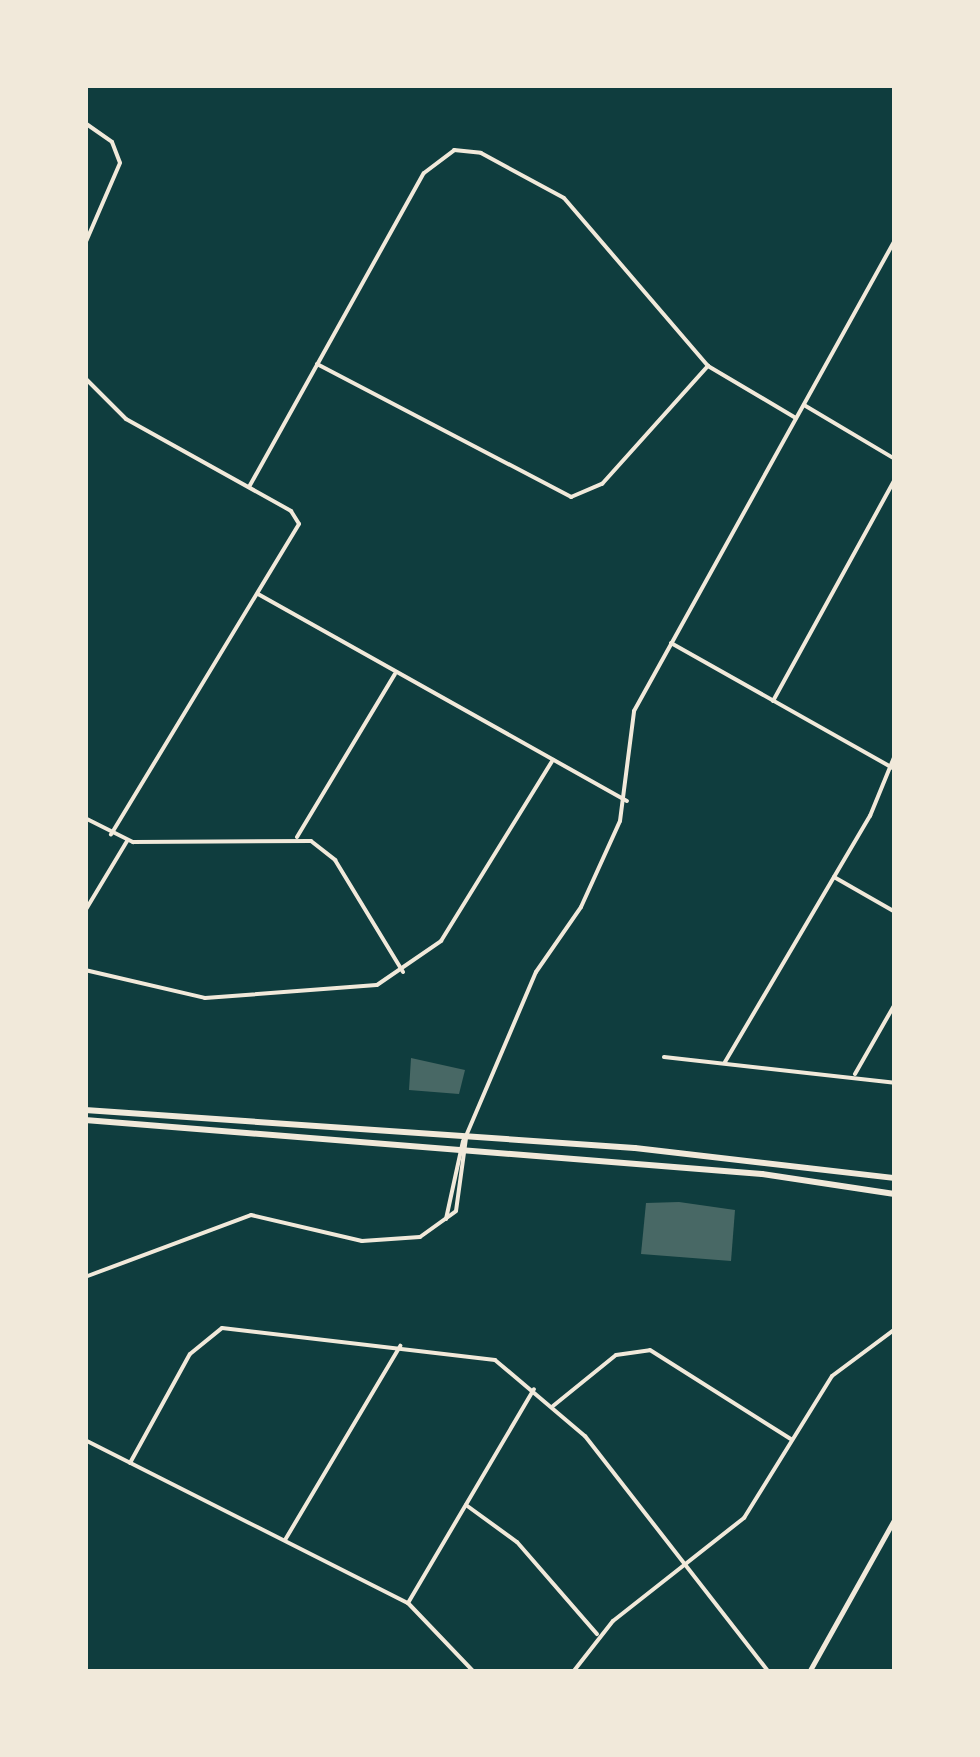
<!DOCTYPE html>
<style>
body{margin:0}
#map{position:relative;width:980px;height:1757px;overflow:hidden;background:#0f3d3e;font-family:"PT Sans Narrow",sans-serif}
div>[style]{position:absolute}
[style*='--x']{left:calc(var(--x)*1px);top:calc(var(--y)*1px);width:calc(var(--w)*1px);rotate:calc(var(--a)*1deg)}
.building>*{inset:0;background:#486865}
.minor>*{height:4px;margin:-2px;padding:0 2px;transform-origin:2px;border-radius:2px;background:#f1e9da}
.tertiary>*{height:4px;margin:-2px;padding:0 2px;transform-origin:2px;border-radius:2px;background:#f1e9da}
.secondary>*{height:5px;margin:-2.5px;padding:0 2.5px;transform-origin:2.5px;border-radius:2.5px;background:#f1e9da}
.trunk>*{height:6px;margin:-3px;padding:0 3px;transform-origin:3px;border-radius:3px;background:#f1e9da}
span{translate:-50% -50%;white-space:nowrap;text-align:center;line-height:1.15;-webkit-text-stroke:8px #f1e9da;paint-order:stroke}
.frame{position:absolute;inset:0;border:88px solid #f1e9da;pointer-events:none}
</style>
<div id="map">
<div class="building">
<i style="clip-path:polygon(411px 1058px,465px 1070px,459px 1094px,409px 1090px)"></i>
<i style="clip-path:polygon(679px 1202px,735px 1210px,731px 1261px,641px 1254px,646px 1203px)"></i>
</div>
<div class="minor">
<i style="--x:85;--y:123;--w:33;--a:35"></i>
<i style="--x:112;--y:142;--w:22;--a:69"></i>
<i style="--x:120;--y:163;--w:88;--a:113.4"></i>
<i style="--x:317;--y:364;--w:287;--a:27.6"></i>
<i style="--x:571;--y:497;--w:34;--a:-23"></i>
<i style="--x:602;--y:484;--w:159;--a:-48.1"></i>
<i style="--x:85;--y:378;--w:58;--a:45"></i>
<i style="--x:126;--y:419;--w:189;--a:29.1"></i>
<i style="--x:291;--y:511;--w:15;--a:58"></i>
<i style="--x:299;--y:524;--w:363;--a:121.2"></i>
<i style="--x:804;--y:405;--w:106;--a:30.7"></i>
<i style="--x:249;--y:487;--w:359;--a:-60.9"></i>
<i style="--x:424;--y:173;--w:38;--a:-37"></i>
<i style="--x:454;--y:150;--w:27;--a:6"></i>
<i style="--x:481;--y:153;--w:94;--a:28.5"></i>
<i style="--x:564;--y:198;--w:221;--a:49.4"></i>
<i style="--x:708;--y:366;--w:102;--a:30.6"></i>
<i style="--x:258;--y:594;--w:423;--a:29.3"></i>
<i style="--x:671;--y:643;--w:257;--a:29.4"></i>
<i style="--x:773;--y:701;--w:253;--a:-61.2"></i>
<i style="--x:85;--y:818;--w:54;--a:26.6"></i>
<i style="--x:133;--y:842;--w:178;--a:-0.3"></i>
<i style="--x:311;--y:841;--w:31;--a:38"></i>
<i style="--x:335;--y:860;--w:131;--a:58.7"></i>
<i style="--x:297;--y:837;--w:190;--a:-59"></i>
<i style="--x:834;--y:877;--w:70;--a:29.8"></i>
<i style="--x:85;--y:911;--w:82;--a:-59"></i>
<i style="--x:85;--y:970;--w:123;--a:13.1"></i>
<i style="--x:205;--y:998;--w:172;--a:-4.3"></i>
<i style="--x:377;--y:985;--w:78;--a:-34.5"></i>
<i style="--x:441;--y:941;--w:213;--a:-58.3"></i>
<i style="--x:664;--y:1057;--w:232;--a:6.4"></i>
<i style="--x:725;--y:1062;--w:286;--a:-59.5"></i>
<i style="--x:870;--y:816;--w:66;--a:-67.7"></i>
<i style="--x:855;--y:1074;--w:81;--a:-60.3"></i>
<i style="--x:466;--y:1136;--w:178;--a:-66.9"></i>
<i style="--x:536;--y:972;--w:79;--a:-55.3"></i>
<i style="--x:581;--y:907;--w:94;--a:-65.6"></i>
<i style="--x:620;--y:821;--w:111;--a:-82.7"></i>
<i style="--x:634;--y:711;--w:538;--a:-61.01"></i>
<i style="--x:553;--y:1406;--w:81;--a:-39"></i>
<i style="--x:616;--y:1355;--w:34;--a:-8"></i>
<i style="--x:650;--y:1350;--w:167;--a:32.3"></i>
<i style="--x:85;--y:1440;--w:362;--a:26.8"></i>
<i style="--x:408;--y:1603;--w:95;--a:46.3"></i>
<i style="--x:130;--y:1463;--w:124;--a:-61.2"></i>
<i style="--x:190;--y:1354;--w:41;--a:-39.1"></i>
<i style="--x:222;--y:1328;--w:275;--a:6.7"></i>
<i style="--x:495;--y:1360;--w:118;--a:40.2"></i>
<i style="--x:585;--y:1436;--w:299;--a:52.1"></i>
<i style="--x:466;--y:1505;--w:63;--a:36"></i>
<i style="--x:517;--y:1542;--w:122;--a:49"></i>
<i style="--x:285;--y:1540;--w:226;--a:-59.3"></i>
<i style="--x:408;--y:1603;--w:248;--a:-59.5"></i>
<i style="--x:573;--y:1672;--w:65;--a:-51.9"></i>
<i style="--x:613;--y:1621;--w:167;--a:-38.2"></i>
<i style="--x:744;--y:1518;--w:167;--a:-58.2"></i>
<i style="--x:832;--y:1376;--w:79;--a:-36.7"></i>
</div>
<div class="tertiary">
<i style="--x:446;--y:1219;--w:80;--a:-77.7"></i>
<i style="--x:85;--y:1277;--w:177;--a:-20.5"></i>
<i style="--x:251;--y:1215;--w:114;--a:13.2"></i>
<i style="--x:362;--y:1241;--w:58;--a:-3.9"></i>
<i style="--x:420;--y:1237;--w:44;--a:-35.8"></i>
<i style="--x:456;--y:1211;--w:74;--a:-82.2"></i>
</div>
<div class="secondary">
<i style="--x:809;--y:1672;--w:176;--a:-60.8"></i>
</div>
<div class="trunk">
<i style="--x:85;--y:1110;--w:551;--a:3.95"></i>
<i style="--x:635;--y:1148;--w:262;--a:6.6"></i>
<i style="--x:85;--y:1120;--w:679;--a:4.56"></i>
<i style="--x:762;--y:1174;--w:134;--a:8.6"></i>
</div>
<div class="frame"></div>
</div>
